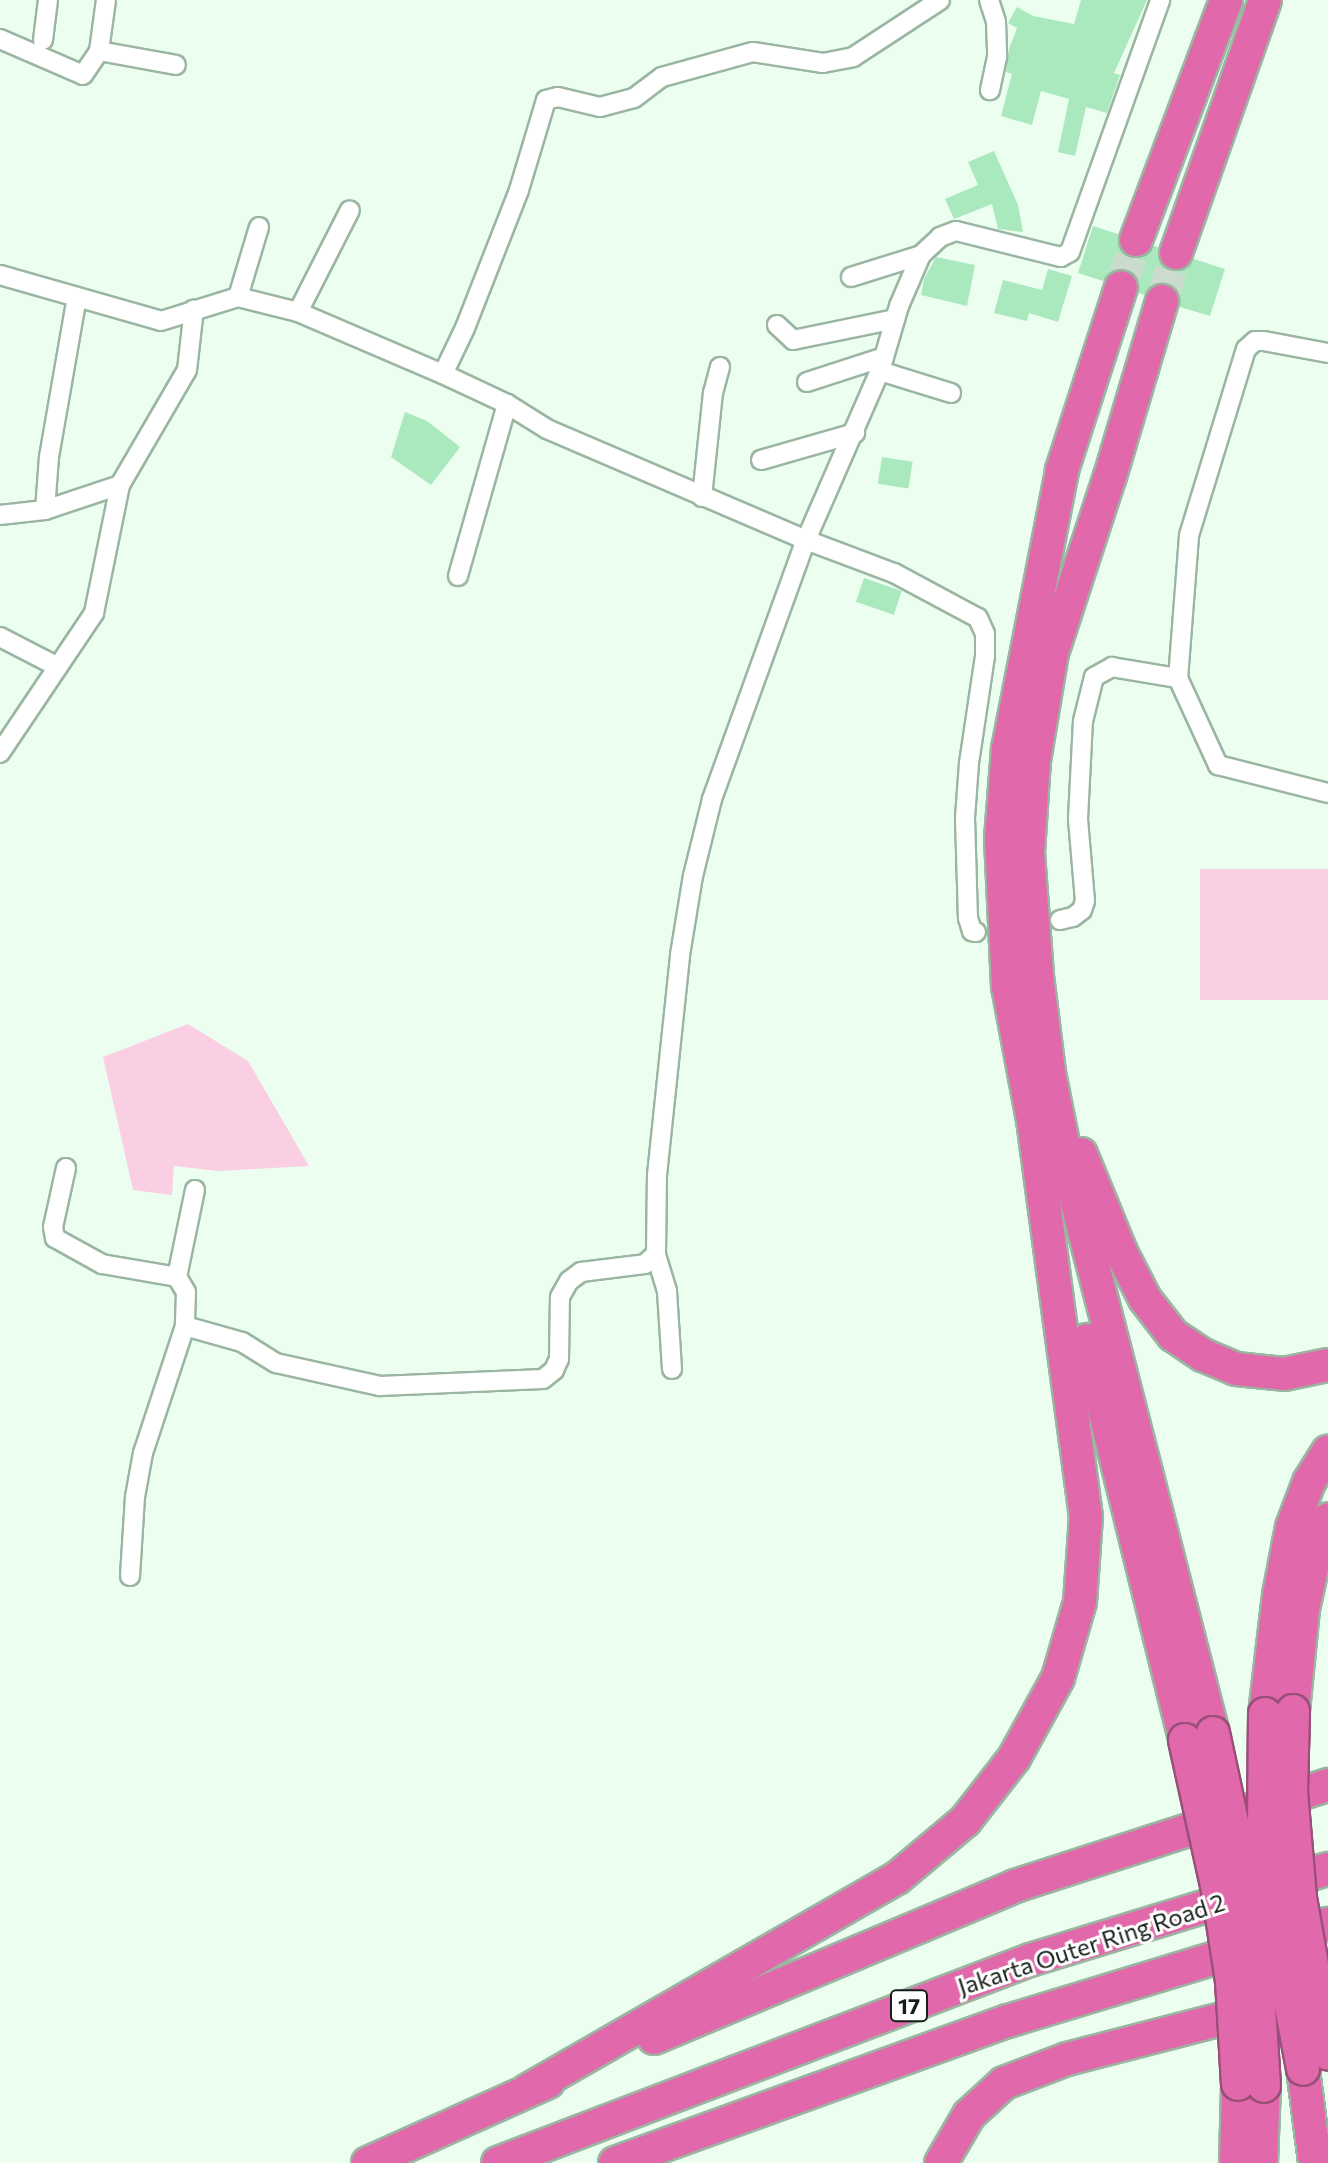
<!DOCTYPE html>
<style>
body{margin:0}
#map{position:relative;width:1328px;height:2163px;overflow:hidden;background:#ecfef0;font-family:Commissioner,sans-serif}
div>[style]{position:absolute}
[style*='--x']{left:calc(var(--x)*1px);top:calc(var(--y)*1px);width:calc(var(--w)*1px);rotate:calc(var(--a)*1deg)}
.green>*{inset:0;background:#facfe4;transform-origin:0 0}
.building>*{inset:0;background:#aae9bd;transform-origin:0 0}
.motorway-tunnel>*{height:32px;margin-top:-16px;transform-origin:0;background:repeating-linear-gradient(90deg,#cbdccf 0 32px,transparent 0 48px)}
.roads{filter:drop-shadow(2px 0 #9ab6a1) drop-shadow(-2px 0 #9ab6a1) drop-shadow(0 2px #9ab6a1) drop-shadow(0 -2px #9ab6a1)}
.minor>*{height:18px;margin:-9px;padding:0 9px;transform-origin:9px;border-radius:9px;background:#fff}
.motorway>*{height:32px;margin:-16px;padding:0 16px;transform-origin:16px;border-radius:16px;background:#e169ab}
.bridges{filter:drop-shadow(2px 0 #994f77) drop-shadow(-2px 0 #994f77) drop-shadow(0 2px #994f77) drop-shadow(0 -2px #994f77)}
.motorway-bridge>*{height:32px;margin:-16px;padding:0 16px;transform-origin:16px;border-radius:16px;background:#e169ab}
span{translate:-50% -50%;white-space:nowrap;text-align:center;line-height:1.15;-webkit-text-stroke:6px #fff;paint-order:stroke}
.shield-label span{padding:2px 6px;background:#fff;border:2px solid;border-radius:6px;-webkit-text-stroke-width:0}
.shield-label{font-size:22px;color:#131e17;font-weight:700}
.street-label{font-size:24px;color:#131e17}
</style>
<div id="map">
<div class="green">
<i style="left:1328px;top:869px;width:131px;height:128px;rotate:90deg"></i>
<i style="clip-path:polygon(188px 1024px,248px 1061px,309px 1166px,218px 1171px,174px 1166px,172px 1195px,133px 1190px,103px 1057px)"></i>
</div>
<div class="building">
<i style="clip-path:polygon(1081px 0,1147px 0,1114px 73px,1120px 75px,1107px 113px,1086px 107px,1075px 156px,1058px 152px,1069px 99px,1041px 91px,1032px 125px,1001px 116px,1012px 74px,1006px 72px,1009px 49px,1017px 28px,1008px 23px,1017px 7px,1033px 16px,1074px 24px)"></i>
<i style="clip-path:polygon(994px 151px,1018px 205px,1023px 232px,998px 229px,992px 204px,954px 219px,945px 199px,978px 185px,968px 162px)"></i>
<i style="clip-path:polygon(1093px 226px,1118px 234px,1121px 251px,1130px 258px,1147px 255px,1154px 246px,1158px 247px,1161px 265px,1170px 271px,1188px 268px,1194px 259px,1225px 269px,1210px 316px,1180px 307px,1180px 296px,1168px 283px,1157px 283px,1144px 295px,1139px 293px,1139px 282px,1128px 269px,1116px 269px,1103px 281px,1078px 273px)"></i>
<i style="clip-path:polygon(936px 257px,975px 265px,967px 306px,921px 295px,924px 279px)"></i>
<i style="clip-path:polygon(1048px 269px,1072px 276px,1058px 322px,1029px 313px,1027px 321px,994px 313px,1003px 280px,1042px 290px)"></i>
<i style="clip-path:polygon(405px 412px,427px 421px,460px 447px,431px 485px,391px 457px)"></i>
<i style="left:882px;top:457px;width:31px;height:27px;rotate:9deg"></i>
<i style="left:864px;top:578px;width:40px;height:25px;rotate:19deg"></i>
</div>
<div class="motorway-tunnel">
<i style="--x:1121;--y:287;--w:49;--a:-72.3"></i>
<i style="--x:1162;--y:301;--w:50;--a:-73.7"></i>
</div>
<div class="roads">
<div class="minor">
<i style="--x:989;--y:0;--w:23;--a:72"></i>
<i style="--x:996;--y:22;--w:35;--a:88"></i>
<i style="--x:997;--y:57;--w:34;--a:102"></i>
<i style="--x:0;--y:39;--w:90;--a:23.4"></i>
<i style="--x:83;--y:75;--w:29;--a:-56"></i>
<i style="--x:99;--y:51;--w:51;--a:-82.2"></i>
<i style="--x:43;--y:40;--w:40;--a:-82.9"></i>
<i style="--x:99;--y:51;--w:78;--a:10.3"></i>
<i style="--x:0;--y:275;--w:167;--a:15.9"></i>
<i style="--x:161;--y:321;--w:81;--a:-17.3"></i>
<i style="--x:238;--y:297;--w:62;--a:14"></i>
<i style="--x:298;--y:312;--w:158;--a:23.2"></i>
<i style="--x:443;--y:374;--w:71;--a:25.1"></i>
<i style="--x:507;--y:404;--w:47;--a:32"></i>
<i style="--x:547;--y:429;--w:282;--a:23.2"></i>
<i style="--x:806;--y:540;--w:184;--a:-66.4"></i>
<i style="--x:851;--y:277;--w:73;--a:-17.4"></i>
<i style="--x:238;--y:297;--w:73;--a:-73.3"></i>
<i style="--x:298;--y:312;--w:114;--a:-63"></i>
<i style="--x:777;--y:325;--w:22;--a:43"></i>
<i style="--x:793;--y:340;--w:104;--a:-11.6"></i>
<i style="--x:1328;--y:353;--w:66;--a:-169.5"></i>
<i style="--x:1263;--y:341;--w:8;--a:180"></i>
<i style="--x:1255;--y:341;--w:12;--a:138"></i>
<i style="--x:1246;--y:349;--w:195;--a:107"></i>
<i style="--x:1189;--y:536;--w:142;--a:94.4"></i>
<i style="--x:1178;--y:678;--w:96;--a:65.3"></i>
<i style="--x:1218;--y:765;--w:114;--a:14.3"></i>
<i style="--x:443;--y:374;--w:51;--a:-64.4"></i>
<i style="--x:465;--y:328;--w:148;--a:-68.6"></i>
<i style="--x:519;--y:190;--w:94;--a:-73.3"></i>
<i style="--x:546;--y:100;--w:12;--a:-14"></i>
<i style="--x:558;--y:97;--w:43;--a:13.4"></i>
<i style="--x:600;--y:107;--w:35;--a:-15"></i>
<i style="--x:634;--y:98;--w:35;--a:-37"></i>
<i style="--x:662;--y:77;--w:94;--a:-15.4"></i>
<i style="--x:753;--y:52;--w:71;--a:8.9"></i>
<i style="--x:823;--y:63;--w:31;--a:-11"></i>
<i style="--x:853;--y:57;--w:104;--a:-33.2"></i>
<i style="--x:807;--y:382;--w:81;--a:-18"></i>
<i style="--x:951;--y:393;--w:74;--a:-162.8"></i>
<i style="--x:880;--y:371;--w:68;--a:-73.7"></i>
<i style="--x:899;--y:306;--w:56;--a:-66.7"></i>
<i style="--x:921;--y:255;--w:26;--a:-43"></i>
<i style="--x:940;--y:237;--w:17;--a:-21"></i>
<i style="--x:956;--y:231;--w:108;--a:13.9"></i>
<i style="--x:1061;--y:257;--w:10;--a:-29"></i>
<i style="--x:1070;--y:252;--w:268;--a:-70.3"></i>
<i style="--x:761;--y:460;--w:98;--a:-16"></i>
<i style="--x:702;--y:497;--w:105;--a:-84"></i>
<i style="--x:713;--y:393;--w:27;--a:-75"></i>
<i style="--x:45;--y:510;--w:53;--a:-85.7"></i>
<i style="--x:49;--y:457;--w:162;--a:-80.1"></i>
<i style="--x:0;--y:515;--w:45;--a:-6.3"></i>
<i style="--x:45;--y:510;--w:79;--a:-18.4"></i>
<i style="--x:458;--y:576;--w:179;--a:-74.1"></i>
<i style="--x:0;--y:637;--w:65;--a:27.3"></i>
<i style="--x:0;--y:753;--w:169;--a:-56.1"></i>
<i style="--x:94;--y:613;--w:131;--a:-78.5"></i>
<i style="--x:120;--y:485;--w:133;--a:-59.8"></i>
<i style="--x:187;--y:370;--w:61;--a:-83.5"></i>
<i style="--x:1060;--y:920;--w:13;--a:-13"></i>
<i style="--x:1073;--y:917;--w:11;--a:-38"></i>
<i style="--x:1082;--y:910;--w:9;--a:-72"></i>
<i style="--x:1085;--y:901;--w:82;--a:-94.9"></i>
<i style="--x:1078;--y:819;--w:98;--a:-87.1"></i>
<i style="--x:1083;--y:721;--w:45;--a:-76"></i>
<i style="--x:1094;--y:677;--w:21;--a:-29"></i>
<i style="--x:1112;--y:667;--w:67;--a:9.5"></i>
<i style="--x:66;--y:1168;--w:60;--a:102.4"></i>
<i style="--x:53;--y:1227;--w:11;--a:80"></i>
<i style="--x:55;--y:1238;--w:54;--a:29"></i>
<i style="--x:102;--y:1264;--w:76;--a:9.8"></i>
<i style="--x:195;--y:1190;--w:89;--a:101.7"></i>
<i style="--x:177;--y:1277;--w:17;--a:59"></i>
<i style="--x:186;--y:1292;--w:34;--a:92"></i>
<i style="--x:185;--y:1326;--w:59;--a:15.7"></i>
<i style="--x:242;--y:1342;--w:40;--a:32"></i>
<i style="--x:276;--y:1363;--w:107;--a:12.5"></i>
<i style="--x:380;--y:1386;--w:163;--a:-2.5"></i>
<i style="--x:543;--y:1379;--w:14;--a:-39"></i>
<i style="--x:554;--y:1370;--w:12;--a:-66"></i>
<i style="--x:559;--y:1359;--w:62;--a:-89.1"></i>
<i style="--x:560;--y:1297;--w:18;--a:-61"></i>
<i style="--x:569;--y:1281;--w:15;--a:-37"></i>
<i style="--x:581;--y:1272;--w:64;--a:-7.1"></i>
<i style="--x:645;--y:1264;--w:15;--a:-42"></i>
<i style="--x:672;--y:1369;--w:78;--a:-93.7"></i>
<i style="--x:667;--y:1291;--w:39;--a:-107"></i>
<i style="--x:656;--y:1254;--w:79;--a:-89.3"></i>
<i style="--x:657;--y:1175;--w:221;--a:-84"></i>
<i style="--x:680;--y:955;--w:80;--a:-80.7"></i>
<i style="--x:693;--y:876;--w:79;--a:-76.1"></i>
<i style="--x:712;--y:799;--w:276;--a:-70.1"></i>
<i style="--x:806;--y:540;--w:94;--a:20.6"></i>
<i style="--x:894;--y:573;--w:95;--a:28.2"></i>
<i style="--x:978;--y:618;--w:17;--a:66"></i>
<i style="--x:985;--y:634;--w:22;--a:90"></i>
<i style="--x:985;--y:656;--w:108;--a:98.5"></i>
<i style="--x:969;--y:763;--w:55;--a:94.2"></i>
<i style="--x:965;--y:818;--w:100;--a:88.3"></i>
<i style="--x:968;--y:918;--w:14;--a:73"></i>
<i style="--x:972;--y:931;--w:4;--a:14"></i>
<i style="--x:130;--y:1576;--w:79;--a:-86.4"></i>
<i style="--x:135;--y:1497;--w:45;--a:-79.7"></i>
<i style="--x:143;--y:1453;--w:134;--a:-71.7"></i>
</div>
<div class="motorway">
<i style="--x:1136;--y:240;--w:256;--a:-69.4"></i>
<i style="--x:1176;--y:253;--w:268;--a:-70.6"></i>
<i style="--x:1162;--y:301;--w:183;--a:106.5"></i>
<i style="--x:1110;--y:476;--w:186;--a:108.1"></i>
<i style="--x:1052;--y:653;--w:109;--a:99.5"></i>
<i style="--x:1034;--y:760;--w:93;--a:93.7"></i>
<i style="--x:1028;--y:853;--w:123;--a:85.8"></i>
<i style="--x:1037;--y:976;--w:98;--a:82.9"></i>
<i style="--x:1049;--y:1073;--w:97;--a:78.7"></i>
<i style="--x:1068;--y:1168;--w:583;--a:75.61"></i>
<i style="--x:1081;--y:1154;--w:106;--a:67.8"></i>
<i style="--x:1121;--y:1252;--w:53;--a:62.9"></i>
<i style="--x:1145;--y:1299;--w:46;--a:52.1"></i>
<i style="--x:1173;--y:1335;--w:36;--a:34"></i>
<i style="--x:1203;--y:1355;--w:36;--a:23"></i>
<i style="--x:1236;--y:1369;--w:48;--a:5.9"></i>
<i style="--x:1284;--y:1374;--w:45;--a:-11.6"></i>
<i style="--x:1087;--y:1340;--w:412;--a:76.2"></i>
<i style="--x:1293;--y:1711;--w:102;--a:-84.4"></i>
<i style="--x:1303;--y:1609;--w:75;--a:-77.6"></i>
<i style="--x:1319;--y:1536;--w:19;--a:-62"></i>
<i style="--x:1265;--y:1714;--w:120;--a:-83.3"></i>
<i style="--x:1279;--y:1595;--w:69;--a:-79.2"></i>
<i style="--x:1292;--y:1527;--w:48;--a:-69.3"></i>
<i style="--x:1309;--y:1482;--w:36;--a:-58"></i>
<i style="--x:654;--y:2038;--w:392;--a:-22.8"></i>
<i style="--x:1015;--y:1886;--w:329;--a:-17.9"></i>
<i style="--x:1303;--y:2069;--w:95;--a:82.7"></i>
<i style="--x:528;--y:2090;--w:426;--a:-29.9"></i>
<i style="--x:897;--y:1878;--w:89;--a:-40"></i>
<i style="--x:965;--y:1821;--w:80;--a:-52.1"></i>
<i style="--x:1014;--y:1758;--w:91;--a:-61.2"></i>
<i style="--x:1058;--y:1678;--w:79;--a:-73.9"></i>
<i style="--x:1080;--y:1602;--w:85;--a:-86"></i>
<i style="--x:1086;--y:1517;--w:401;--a:-97.6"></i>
<i style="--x:1033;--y:1120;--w:135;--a:-100.6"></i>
<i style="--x:1008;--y:987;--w:149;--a:-92.7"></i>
<i style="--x:1001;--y:838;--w:89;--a:-85.5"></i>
<i style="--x:1008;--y:749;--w:284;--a:-79"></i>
<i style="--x:1062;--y:470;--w:192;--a:-72.1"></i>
<i style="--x:368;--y:2163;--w:197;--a:-24.2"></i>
<i style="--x:498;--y:2163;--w:569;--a:-20.89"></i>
<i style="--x:1030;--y:1960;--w:312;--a:-17"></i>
<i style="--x:615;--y:2163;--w:418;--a:-19.9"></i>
<i style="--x:1008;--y:2021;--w:334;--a:-16.9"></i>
<i style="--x:941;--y:2163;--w:56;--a:-59.7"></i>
<i style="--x:969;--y:2115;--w:47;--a:-42.4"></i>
<i style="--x:1004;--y:2083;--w:67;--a:-20.9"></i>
<i style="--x:1067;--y:2059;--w:199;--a:-14.5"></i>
<i style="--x:1236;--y:2163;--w:79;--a:-88.5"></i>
<i style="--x:1261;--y:2163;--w:77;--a:-87.8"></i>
</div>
</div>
<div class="bridges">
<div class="motorway-bridge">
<i style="--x:1293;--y:1711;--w:81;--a:91.4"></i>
<i style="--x:1291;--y:1792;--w:106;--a:85.1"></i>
<i style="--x:1300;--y:1898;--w:158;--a:79.8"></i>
<i style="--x:1265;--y:1714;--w:110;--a:90.5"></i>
<i style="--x:1264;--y:1824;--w:125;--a:82.6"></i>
<i style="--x:1280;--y:1948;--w:123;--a:79.2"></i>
<i style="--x:1213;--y:1733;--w:152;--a:77.9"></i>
<i style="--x:1245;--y:1882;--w:94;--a:82.6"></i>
<i style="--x:1257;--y:1975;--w:111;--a:86.4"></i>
<i style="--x:1185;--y:1740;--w:154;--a:77.6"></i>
<i style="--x:1218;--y:1890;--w:92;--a:81.3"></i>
<i style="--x:1232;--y:1981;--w:103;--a:86.7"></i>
</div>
</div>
<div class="shield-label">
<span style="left:909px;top:2006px">17</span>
</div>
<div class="street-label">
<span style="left:1091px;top:1944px;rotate:-18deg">Jakarta Outer Ring Road 2</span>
</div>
</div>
